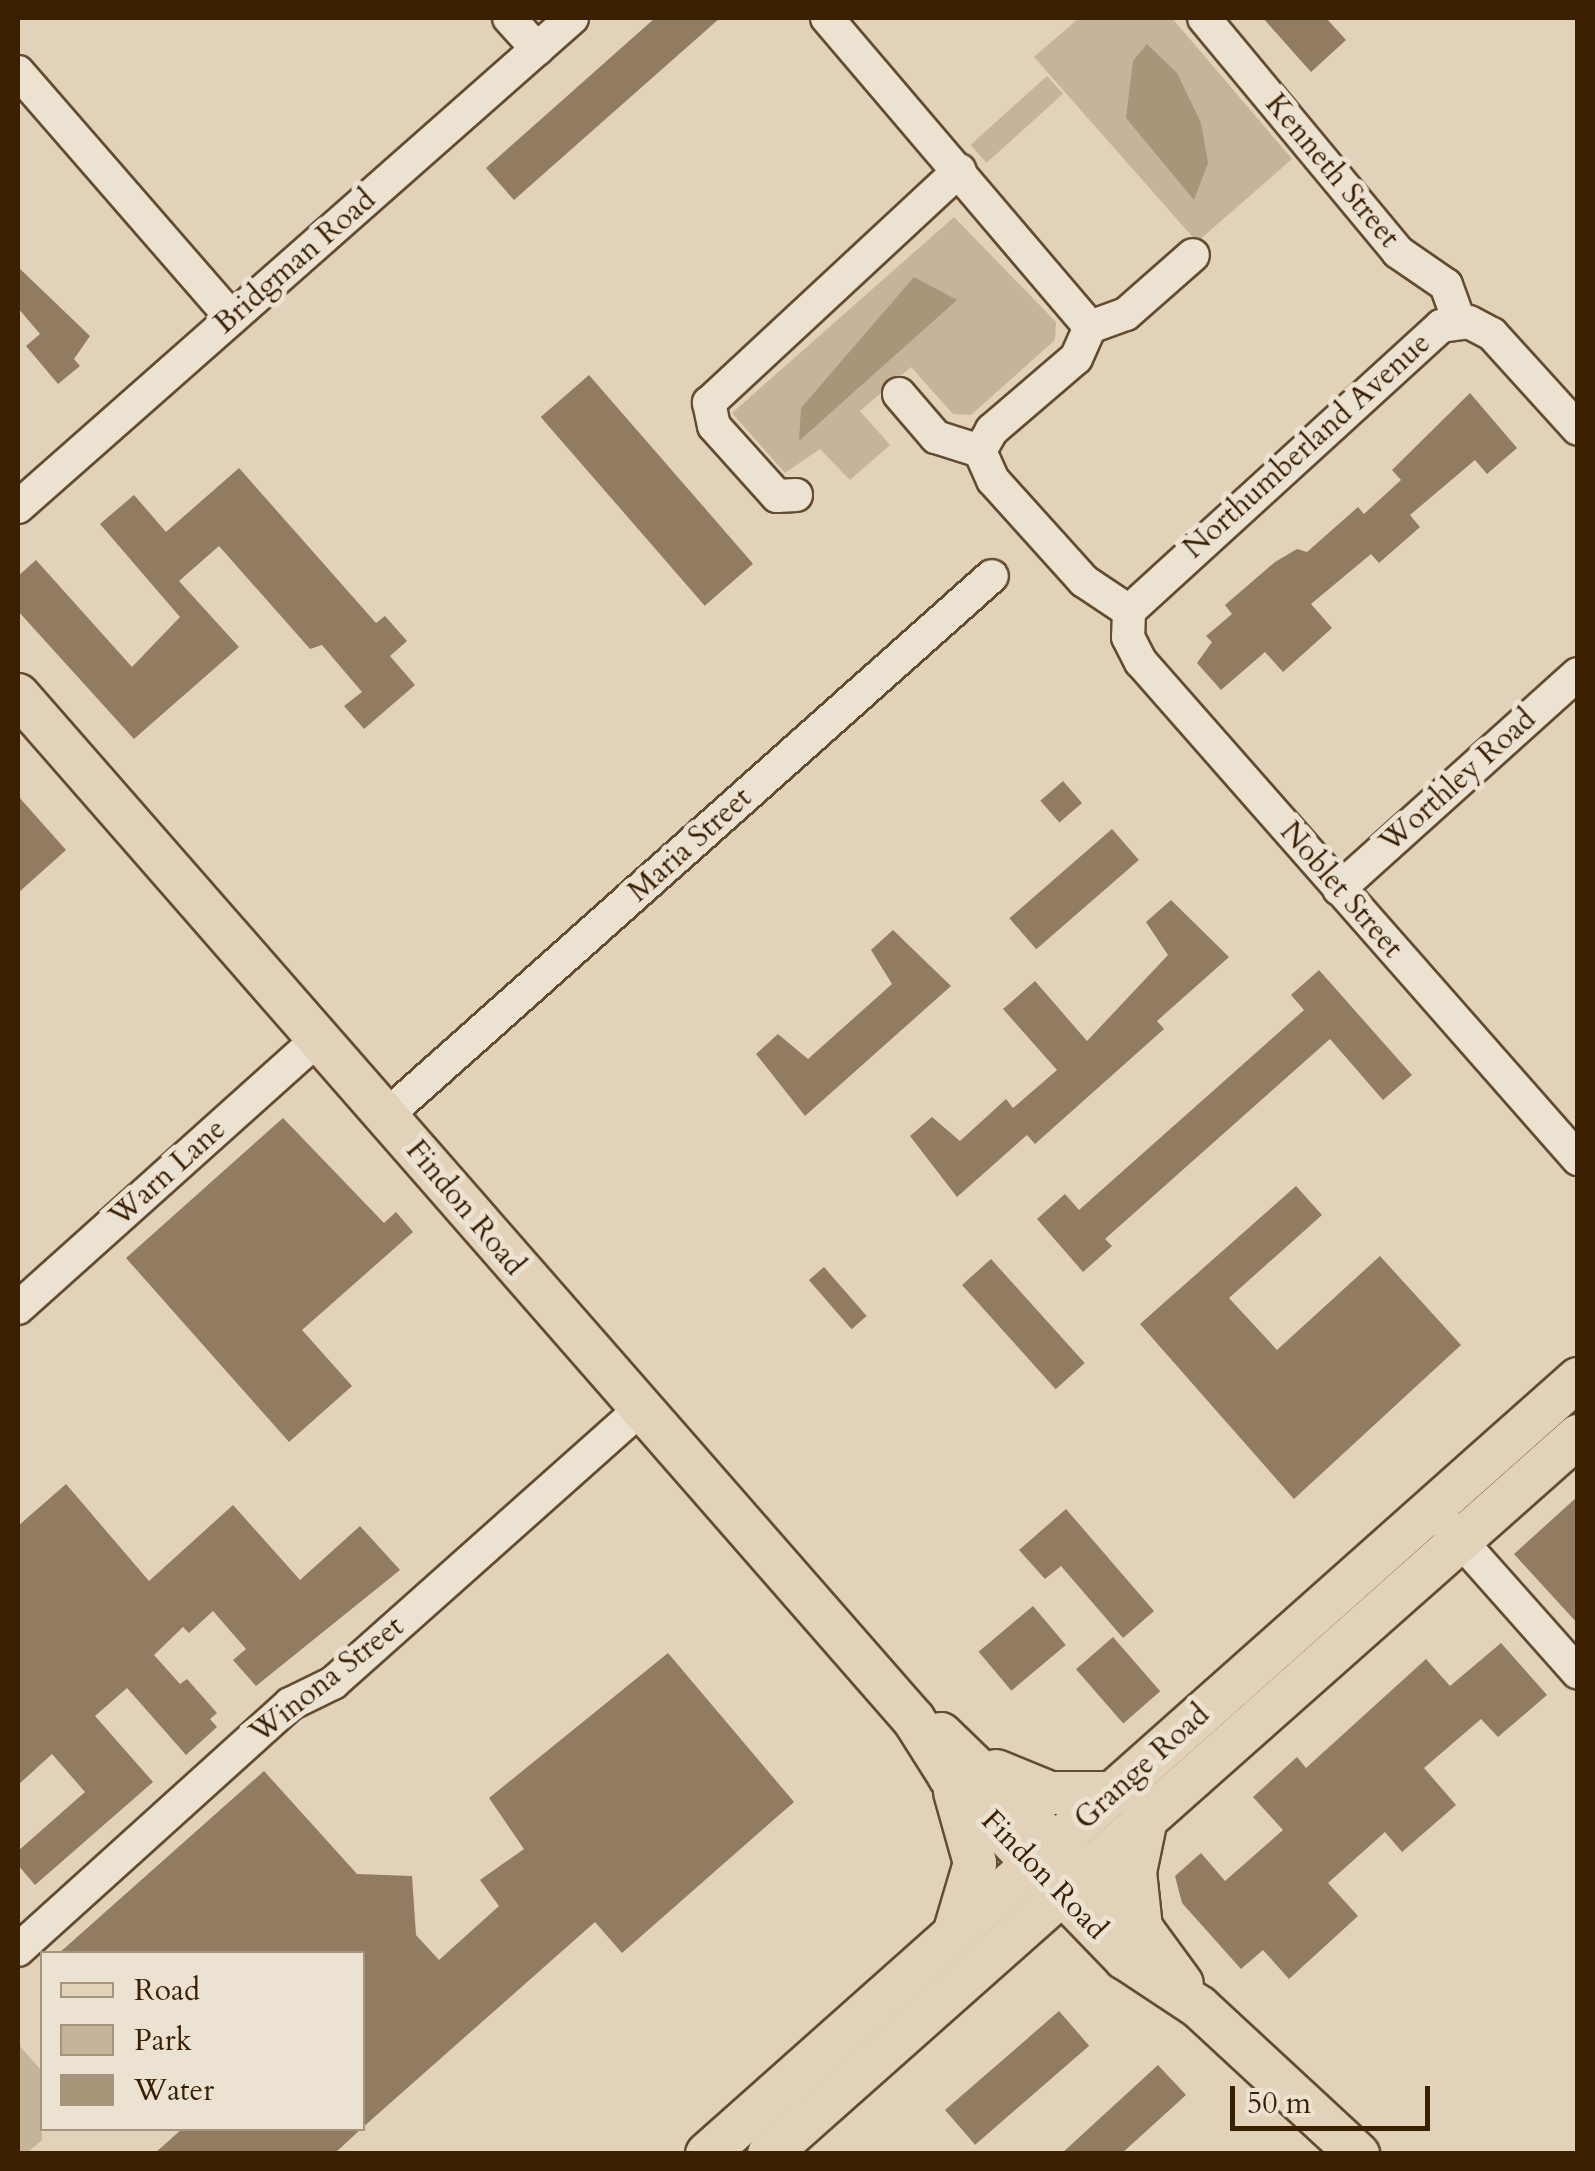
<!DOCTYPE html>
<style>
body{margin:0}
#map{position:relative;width:1595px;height:2171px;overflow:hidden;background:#e2d2b9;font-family:Cardo,serif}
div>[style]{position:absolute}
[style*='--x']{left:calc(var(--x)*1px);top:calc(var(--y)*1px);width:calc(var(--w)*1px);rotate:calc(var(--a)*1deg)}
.green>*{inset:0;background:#c5b49a;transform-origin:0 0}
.water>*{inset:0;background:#a9957a}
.building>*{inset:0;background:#917c61;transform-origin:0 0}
.roads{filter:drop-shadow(2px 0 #644c2f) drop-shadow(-2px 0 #644c2f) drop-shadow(0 2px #644c2f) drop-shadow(0 -2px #644c2f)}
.minor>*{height:32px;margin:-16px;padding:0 16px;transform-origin:16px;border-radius:16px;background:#ece2d2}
.major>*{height:42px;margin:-21px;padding:0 21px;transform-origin:21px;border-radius:21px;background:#e2d2b9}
span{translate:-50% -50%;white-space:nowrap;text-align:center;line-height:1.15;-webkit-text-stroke:10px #ece2d2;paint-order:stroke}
.street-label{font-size:30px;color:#3a1f01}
.frame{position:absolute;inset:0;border:20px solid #3a1f01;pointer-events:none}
.legend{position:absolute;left:40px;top:1951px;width:325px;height:180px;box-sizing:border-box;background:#ece2d2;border:2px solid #a5947e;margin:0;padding:12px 18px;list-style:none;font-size:30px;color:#3a1f01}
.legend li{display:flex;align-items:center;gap:20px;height:50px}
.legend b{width:50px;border:2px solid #a5947e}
.scale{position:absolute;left:1230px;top:2086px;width:200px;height:45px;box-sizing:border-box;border:5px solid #3a1f01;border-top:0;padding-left:12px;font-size:30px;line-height:35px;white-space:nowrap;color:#3a1f01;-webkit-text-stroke:8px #ece2d2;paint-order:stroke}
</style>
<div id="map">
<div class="green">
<i style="clip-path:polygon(1079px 18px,1172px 18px,1292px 159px,1197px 242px,1034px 57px)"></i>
<i style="left:1047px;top:76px;width:24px;height:103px;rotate:48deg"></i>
<i style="clip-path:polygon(954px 217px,1056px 322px,1055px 340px,971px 415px,953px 414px,911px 367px,860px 411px,890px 445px,850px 480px,820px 449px,785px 473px,732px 413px)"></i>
<i style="clip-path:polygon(18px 2044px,40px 2069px,42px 2140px,27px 2153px,18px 2153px)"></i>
</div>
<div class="water">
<i style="clip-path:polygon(1147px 44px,1177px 73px,1201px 123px,1208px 163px,1194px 200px,1126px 118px,1133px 61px)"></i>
<i style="clip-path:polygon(914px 277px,957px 300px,799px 441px,801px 408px)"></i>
</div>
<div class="building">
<i style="clip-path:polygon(655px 18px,720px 18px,514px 200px,486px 168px)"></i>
<i style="clip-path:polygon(1263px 18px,1326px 18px,1346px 40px,1311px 72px)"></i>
<i style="clip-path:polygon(18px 267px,90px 336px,74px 359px,80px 366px,58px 384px,26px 346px,40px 334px,18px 308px)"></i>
<i style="left:589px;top:375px;width:250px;height:64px;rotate:49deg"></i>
<i style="clip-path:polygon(1470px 393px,1517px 448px,1487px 474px,1475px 460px,1410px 515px,1420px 527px,1379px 563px,1371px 554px,1311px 604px,1332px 628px,1283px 672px,1265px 652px,1221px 690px,1197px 663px,1212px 642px,1206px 636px,1232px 614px,1225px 605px,1275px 562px,1297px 549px,1307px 552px,1358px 507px,1364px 514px,1401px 480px,1392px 470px)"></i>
<i style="clip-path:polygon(239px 468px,376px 623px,385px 616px,407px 641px,390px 656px,415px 685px,364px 729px,344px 706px,362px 692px,322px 645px,310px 649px,219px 546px,179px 581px,239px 647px,134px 739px,18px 611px,18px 576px,36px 560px,132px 667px,180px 617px,100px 524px,134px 495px,166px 532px)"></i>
<i style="left:1063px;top:781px;width:29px;height:30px;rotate:49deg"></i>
<i style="clip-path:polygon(18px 796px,66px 850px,18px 893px)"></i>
<i style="left:1112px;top:829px;width:41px;height:136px;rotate:49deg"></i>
<i style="clip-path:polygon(1171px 900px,1229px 957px,1157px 1021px,1164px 1029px,1035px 1144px,1027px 1135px,957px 1197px,910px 1136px,932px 1117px,960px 1141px,1006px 1099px,1013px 1108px,1057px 1070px,1003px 1009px,1035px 981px,1087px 1041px,1168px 955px,1146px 922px)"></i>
<i style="clip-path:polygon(893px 930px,951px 986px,805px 1116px,756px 1054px,778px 1034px,808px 1059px,892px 984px,871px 950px)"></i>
<i style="clip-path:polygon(1319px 970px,1412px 1075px,1383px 1100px,1330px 1039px,1105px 1239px,1112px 1246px,1083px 1272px,1037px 1219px,1065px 1194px,1079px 1210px,1304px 1010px,1291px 995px)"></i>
<i style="clip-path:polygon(283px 1118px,384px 1223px,396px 1212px,413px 1232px,302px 1330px,352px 1386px,289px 1442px,126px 1258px)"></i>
<i style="clip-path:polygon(1296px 1186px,1322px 1215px,1229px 1298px,1277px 1350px,1380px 1256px,1461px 1345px,1294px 1499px,1140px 1324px)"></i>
<i style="left:991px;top:1259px;width:140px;height:39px;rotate:48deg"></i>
<i style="left:824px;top:1267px;width:65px;height:20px;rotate:49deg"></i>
<i style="clip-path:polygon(66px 1484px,149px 1581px,233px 1505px,300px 1580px,360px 1526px,400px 1570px,256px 1686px,233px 1660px,246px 1649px,213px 1611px,189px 1633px,183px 1627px,154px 1655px,180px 1684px,187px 1679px,217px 1713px,210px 1719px,217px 1727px,186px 1755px,127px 1688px,95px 1716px,153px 1782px,35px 1885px,18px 1865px,18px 1851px,85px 1792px,52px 1754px,18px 1785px,18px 1526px)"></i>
<i style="clip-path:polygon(1578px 1496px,1578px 1624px,1514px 1554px)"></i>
<i style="clip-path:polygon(1066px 1509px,1154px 1611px,1123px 1638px,1061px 1566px,1045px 1579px,1019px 1550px)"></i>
<i style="left:1033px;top:1606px;width:51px;height:71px;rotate:50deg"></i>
<i style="left:1113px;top:1637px;width:72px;height:49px;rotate:49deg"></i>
<i style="clip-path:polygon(1501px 1643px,1547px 1695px,1498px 1737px,1481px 1719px,1424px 1768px,1456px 1805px,1402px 1852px,1385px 1832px,1328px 1883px,1358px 1916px,1289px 1979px,1263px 1950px,1241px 1969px,1182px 1903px,1175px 1876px,1201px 1853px,1225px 1881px,1283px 1830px,1253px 1797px,1297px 1757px,1306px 1768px,1426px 1659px,1450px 1686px)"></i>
<i style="clip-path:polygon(668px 1653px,794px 1802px,622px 1953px,595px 1922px,362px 2128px,362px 1954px,58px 1954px,264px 1771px,357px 1874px,412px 1876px,416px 1935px,439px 1960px,499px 1906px,480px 1880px,524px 1849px,489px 1798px)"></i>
<i style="left:1059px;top:2011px;width:46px;height:151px;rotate:49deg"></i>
<i style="clip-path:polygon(1158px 2065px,1186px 2095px,1121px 2154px,1061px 2154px)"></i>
<i style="clip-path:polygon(183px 2128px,362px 2128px,334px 2154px,154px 2154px)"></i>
</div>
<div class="roads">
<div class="minor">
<i style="--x:509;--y:18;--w:42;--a:47.9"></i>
<i style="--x:827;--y:18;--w:406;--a:49.6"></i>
<i style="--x:1090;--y:327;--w:34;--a:114"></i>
<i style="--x:1076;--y:358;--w:111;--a:139.4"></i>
<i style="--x:992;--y:430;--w:24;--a:120"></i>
<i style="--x:980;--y:451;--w:32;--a:66"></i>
<i style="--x:993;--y:480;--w:136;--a:48"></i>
<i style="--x:1084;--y:581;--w:54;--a:33.7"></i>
<i style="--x:1204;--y:18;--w:304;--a:50.3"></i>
<i style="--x:1398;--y:252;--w:58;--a:34.5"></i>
<i style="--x:1446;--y:285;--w:38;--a:70"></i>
<i style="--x:18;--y:72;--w:326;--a:49"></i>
<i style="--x:1090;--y:327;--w:38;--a:-20"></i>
<i style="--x:1126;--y:314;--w:89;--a:-41.4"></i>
<i style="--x:899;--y:394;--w:57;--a:49.3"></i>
<i style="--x:936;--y:437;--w:46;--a:17.7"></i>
<i style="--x:796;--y:495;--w:19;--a:177"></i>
<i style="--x:777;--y:496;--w:94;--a:-132"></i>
<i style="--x:714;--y:426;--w:24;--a:-102"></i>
<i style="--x:709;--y:403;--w:342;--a:-42.9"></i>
<i style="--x:18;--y:507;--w:739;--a:-41.43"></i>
<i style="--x:1129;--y:611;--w:26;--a:92"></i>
<i style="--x:1128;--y:637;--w:28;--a:63"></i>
<i style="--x:1141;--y:662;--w:662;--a:48.68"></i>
<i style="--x:1129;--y:611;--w:423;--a:-42.4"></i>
<i style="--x:1441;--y:326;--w:28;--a:-8"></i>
<i style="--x:1469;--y:322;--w:26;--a:28"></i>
<i style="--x:1492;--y:334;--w:128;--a:47.8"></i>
<i style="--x:1339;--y:889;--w:321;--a:-42"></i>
<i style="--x:387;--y:1115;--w:810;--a:-41.7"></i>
<i style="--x:18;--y:1308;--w:404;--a:-41.9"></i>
<i style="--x:1445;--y:1523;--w:200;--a:48.4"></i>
<i style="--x:18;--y:1950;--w:367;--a:-42.1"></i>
<i style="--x:290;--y:1704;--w:48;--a:-26"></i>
<i style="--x:333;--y:1683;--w:407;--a:-41.7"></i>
</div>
<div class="major">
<i style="--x:18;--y:695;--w:1361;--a:48.84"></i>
<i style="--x:914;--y:1720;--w:67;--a:57.7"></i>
<i style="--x:950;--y:1777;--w:252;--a:46"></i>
<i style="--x:1125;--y:1958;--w:89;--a:33.5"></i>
<i style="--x:1199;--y:2007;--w:217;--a:42.8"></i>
<i style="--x:941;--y:1734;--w:279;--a:44.1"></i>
<i style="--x:1141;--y:1928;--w:69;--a:53.8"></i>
<i style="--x:996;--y:1771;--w:58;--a:22.2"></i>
<i style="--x:1050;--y:1793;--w:63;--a:0"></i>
<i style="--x:1141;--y:1928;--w:56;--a:-96.1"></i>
<i style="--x:1135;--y:1872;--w:59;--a:-78.3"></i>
<i style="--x:954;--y:1934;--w:74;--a:-73.5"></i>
<i style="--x:975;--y:1863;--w:74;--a:-105.7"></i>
<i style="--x:707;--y:2154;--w:1166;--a:-41.66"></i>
<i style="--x:769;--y:2154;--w:1082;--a:-41.59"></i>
</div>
</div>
<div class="street-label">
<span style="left:1332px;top:171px;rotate:50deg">Kenneth Street</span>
<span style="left:295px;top:262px;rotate:-41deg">Bridgman Road</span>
<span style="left:1307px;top:446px;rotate:-42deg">Northumberland Avenue</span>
<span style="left:1458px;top:781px;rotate:-42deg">Worthley Road</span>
<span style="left:690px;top:845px;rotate:-42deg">Maria Street</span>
<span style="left:1341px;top:890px;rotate:49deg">Noblet Street</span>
<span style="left:168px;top:1173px;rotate:-42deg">Warn Lane</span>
<span style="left:465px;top:1208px;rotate:50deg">Findon Road</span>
<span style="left:327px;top:1680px;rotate:-38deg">Winona Street</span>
<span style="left:1142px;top:1767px;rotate:-42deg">Grange Road</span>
<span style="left:1044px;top:1875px;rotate:46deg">Findon Road</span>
</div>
<div class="frame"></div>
<ul class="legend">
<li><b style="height:12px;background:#e2d2b9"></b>Road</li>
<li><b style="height:28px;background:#c5b49a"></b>Park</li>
<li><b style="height:28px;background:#a9957a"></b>Water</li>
</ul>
<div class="scale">50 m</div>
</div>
